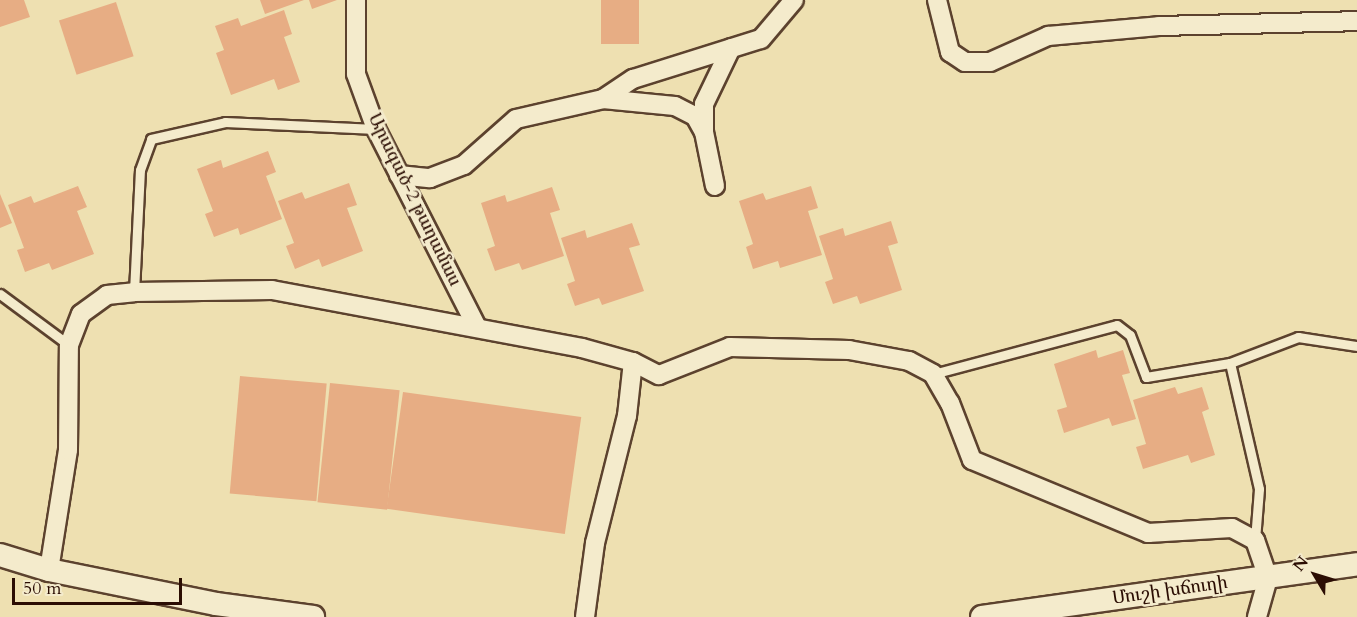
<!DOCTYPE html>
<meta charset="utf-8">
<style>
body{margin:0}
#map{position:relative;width:1357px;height:617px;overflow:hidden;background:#eee0b1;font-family:Cardo,"Noto Serif Armenian",serif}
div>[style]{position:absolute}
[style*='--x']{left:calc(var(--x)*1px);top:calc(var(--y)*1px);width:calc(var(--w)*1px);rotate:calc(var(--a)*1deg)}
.building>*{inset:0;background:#e7ad84;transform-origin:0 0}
.roads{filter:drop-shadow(2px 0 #5c422e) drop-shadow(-2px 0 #5c422e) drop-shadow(0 2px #5c422e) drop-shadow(0 -2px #5c422e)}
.service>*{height:9px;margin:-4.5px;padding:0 4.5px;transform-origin:4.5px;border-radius:4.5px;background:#f4ebcc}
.minor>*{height:18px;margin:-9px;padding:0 9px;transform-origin:9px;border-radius:9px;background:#f4ebcc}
.tertiary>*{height:22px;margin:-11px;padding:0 11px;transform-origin:11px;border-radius:11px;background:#f4ebcc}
span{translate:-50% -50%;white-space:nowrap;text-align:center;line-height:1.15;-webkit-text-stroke:5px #f4ebcc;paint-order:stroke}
.street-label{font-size:18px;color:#2b0d03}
.north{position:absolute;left:1285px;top:545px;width:60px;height:60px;-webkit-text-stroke:4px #f4ebcc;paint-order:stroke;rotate:308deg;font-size:16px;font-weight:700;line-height:24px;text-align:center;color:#2b0d03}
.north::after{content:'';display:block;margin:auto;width:21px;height:27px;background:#2b0d03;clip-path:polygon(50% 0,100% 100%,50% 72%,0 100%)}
.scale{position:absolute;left:12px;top:578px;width:170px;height:27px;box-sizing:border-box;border:3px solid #2b0d03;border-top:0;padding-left:8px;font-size:18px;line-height:21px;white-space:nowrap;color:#2b0d03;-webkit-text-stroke:4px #f4ebcc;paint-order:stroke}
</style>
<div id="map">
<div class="building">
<i style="clip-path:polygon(0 0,24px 0,30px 17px,0 27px)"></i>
<i style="clip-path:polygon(260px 0,304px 0,265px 14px)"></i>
<i style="clip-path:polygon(309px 0,337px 0,312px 9px)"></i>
<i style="left:601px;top:0;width:38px;height:44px"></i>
<i style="left:116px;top:2px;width:57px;height:60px;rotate:72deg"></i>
<i style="clip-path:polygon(284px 10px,292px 34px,284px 37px,300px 82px,278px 90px,274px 79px,231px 95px,216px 53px,224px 50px,215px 26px,238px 18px,241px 26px)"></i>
<i style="clip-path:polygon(268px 151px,276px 172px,266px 176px,282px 219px,240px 235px,238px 228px,214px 237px,205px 214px,213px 211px,197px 169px,221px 160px,223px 168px)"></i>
<i style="clip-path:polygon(349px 183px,357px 205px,347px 208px,363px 251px,322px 267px,319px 259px,295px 269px,286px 246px,294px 243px,278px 201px,302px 192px,305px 199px)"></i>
<i style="clip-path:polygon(78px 186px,87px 207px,77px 211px,94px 254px,52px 270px,49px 263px,25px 272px,17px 250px,24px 248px,8px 205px,31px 196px,34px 203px)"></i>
<i style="clip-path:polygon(811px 186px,818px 208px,808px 211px,822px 255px,780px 268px,778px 261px,753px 269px,746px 247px,753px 244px,739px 201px,763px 193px,766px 200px)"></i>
<i style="clip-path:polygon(552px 187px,560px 210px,550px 213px,564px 256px,522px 270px,519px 263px,495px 271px,487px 249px,495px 246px,481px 203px,505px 195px,507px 202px)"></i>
<i style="clip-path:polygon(0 194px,12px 223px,0 228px)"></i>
<i style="clip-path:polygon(891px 221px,898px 243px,888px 246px,902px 290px,860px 304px,857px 296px,833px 304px,825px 282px,833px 279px,819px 236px,843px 228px,845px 236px)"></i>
<i style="clip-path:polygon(632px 223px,640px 245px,629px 248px,644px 291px,602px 305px,599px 298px,575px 306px,567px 284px,575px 281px,561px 238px,585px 230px,587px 238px)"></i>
<i style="clip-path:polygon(1096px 350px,1098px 358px,1123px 350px,1130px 373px,1122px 375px,1136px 419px,1112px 426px,1109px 418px,1064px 433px,1057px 410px,1067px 407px,1054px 364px)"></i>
<i style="left:240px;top:376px;width:87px;height:118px;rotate:5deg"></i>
<i style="left:330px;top:383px;width:70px;height:120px;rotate:6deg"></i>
<i style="clip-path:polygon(1175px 387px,1178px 394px,1202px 387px,1209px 409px,1202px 412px,1215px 455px,1191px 463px,1188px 455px,1143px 469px,1136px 447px,1146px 444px,1133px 400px)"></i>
<i style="left:403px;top:392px;width:180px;height:118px;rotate:8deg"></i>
</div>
<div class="roads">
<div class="service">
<i style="--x:134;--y:292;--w:122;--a:-87.2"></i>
<i style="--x:140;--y:170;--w:33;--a:-70"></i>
<i style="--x:151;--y:139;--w:76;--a:-12.9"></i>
<i style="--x:225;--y:122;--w:151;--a:2.7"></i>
<i style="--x:0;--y:294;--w:86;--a:36.5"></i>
<i style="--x:1230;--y:363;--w:73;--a:-20.9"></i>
<i style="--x:1298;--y:337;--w:60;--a:8.7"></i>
<i style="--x:933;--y:374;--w:190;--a:-14.9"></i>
<i style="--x:1117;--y:325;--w:16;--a:38"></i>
<i style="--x:1130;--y:335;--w:45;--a:69.1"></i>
<i style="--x:1146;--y:377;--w:85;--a:-9.5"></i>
<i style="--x:1230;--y:363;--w:129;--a:77"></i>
<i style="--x:1259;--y:489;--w:51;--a:94.5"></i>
</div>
<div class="minor">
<i style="--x:356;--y:0;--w:74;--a:90"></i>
<i style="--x:356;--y:74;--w:59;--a:70"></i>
<i style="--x:376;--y:129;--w:222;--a:63"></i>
<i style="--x:937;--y:0;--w:54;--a:76"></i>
<i style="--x:950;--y:52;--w:18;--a:34"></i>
<i style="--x:965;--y:62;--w:25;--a:0"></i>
<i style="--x:990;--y:62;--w:64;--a:-24.1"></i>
<i style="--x:1048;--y:36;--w:111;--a:-5.1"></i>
<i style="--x:1159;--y:26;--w:198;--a:-1.4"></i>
<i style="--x:603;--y:99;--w:72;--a:5.6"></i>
<i style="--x:675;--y:106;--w:22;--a:27"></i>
<i style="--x:695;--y:116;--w:18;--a:61"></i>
<i style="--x:704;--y:132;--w:55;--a:78.5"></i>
<i style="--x:704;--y:131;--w:27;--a:-90"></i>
<i style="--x:704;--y:104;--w:62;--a:-64.3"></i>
<i style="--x:399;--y:175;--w:31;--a:6"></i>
<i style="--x:430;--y:178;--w:36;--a:-21"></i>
<i style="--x:464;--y:165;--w:69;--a:-41.5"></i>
<i style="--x:516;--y:119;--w:89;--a:-12.9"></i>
<i style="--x:603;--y:99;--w:36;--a:-34"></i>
<i style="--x:633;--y:79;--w:134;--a:-17.4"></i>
<i style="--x:761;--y:39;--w:51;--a:-49.8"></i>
<i style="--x:49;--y:570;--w:121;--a:-81"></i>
<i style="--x:68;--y:450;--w:105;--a:-89.5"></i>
<i style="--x:69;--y:345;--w:33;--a:-69"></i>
<i style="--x:81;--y:314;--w:32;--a:-36"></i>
<i style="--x:107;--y:295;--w:27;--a:-6"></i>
<i style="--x:134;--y:292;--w:138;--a:-0.8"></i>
<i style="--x:272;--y:290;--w:315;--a:10.6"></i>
<i style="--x:582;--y:348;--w:53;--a:15.4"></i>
<i style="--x:633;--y:362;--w:29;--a:27"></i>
<i style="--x:659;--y:375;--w:76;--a:-21.5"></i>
<i style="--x:730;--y:347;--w:119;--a:1.4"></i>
<i style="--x:849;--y:350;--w:61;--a:10.4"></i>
<i style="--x:909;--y:361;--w:27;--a:28"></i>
<i style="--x:933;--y:374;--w:34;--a:60"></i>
<i style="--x:950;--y:403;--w:61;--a:68.9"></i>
<i style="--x:972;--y:460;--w:191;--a:22.5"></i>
<i style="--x:1148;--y:533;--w:84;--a:-3.4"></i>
<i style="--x:1232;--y:528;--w:26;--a:28"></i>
<i style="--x:1255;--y:540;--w:40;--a:71.1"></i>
<i style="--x:1268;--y:578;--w:41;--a:105.8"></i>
<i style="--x:585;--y:617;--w:75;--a:-82.3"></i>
<i style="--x:595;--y:543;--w:131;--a:-75.9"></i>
<i style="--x:627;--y:416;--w:54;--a:-83.7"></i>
</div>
<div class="tertiary">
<i style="--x:0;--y:555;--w:51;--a:17"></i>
<i style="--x:49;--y:570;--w:170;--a:11.5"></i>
<i style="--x:216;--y:604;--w:98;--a:7.6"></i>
<i style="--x:982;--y:617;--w:379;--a:-8"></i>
</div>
</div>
<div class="street-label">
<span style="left:414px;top:200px;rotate:64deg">Արագած-2 թաղամաս</span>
<span style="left:1170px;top:591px;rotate:-8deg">Մուշի խճուղի</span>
</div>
<div class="north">N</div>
<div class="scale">50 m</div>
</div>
